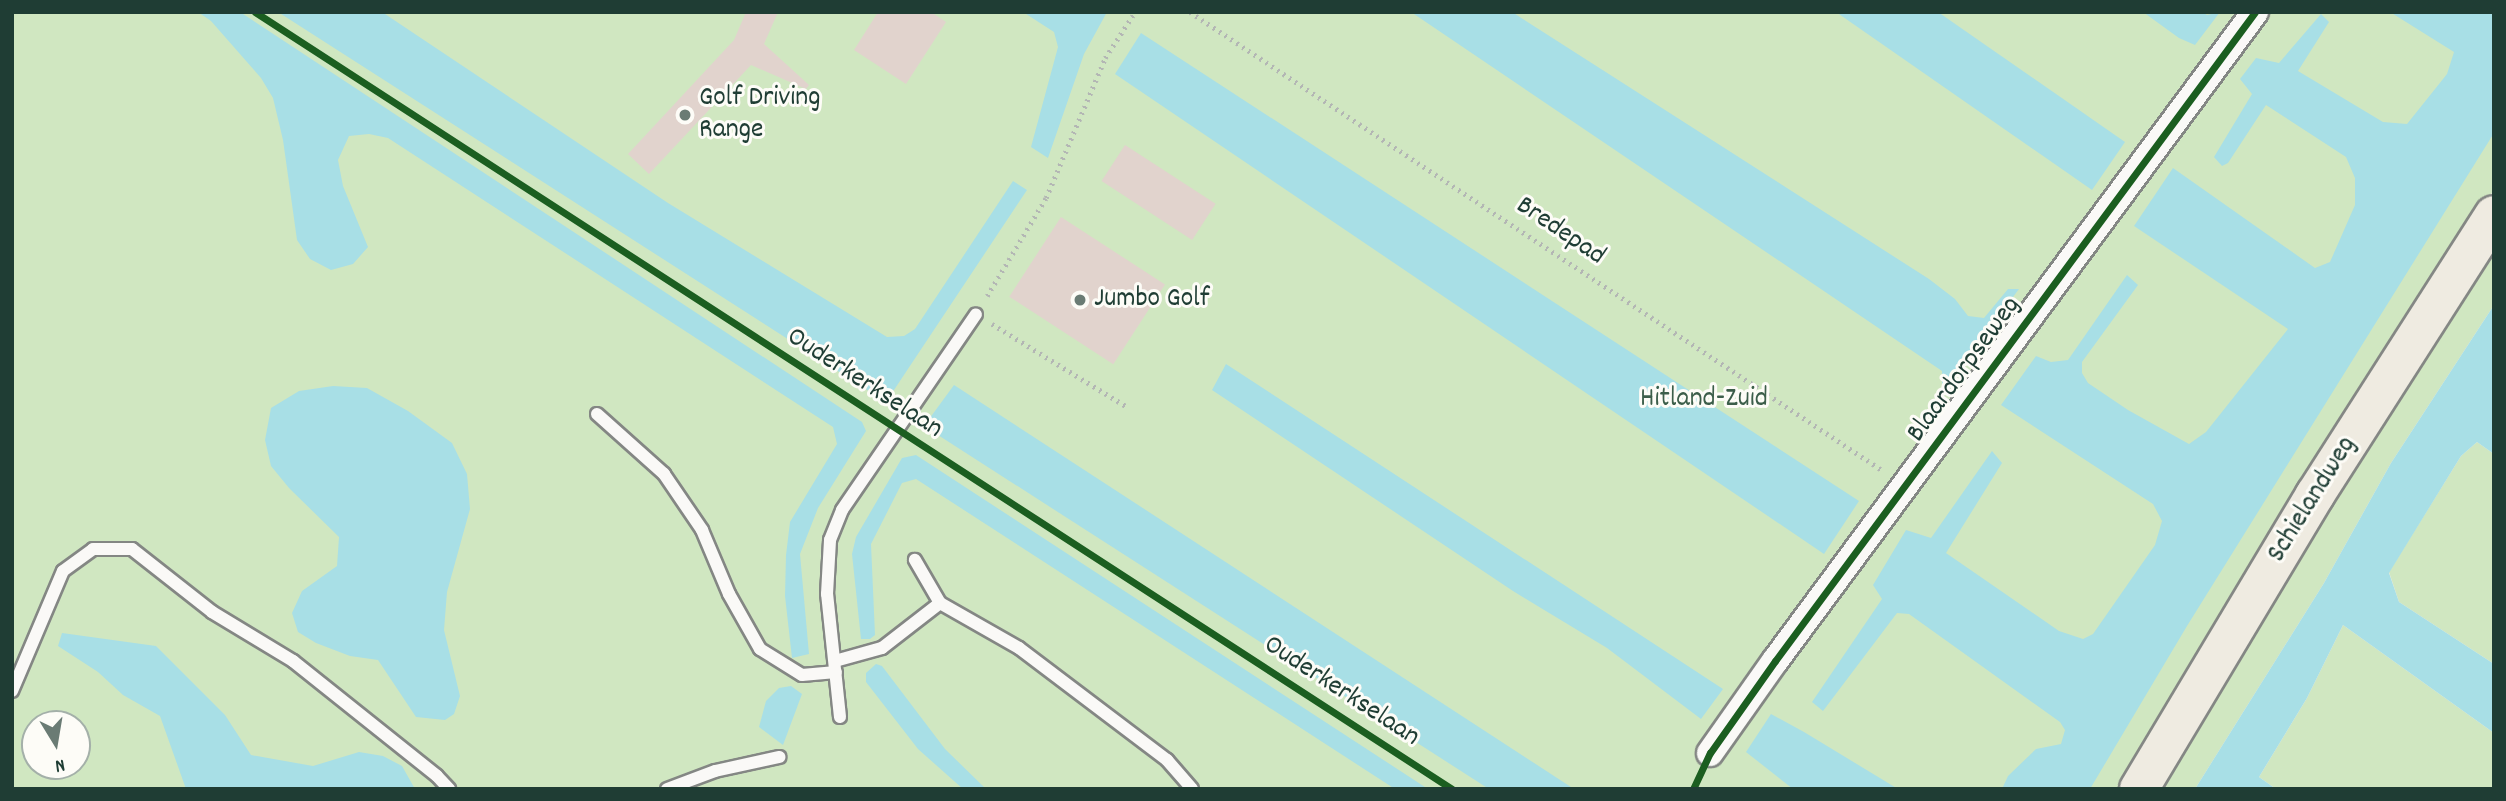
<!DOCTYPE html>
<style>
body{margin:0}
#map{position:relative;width:2506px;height:801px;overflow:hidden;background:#f4eeea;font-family:Dekko,sans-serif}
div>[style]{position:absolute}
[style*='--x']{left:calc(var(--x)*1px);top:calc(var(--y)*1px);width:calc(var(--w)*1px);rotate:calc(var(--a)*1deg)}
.green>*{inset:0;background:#d0e7c1}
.water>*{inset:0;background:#a8dfe6}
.building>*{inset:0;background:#e1d3cd;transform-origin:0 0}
.path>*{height:4.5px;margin-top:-2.25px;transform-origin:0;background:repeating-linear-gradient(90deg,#b3b6b4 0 2px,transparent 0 7px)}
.roads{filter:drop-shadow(2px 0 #848784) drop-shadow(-2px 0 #848784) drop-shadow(0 2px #848784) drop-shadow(0 -2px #848784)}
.lane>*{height:12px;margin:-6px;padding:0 6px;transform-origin:6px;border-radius:6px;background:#faf9f7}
.street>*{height:26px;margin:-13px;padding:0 13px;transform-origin:13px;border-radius:13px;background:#faf9f7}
.primary>*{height:38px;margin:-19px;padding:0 19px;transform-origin:19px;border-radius:19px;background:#efebe1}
.cycleway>*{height:7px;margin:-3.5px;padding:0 3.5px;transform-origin:3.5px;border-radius:3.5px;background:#1b5e20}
.dots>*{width:19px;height:19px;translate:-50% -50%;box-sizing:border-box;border:4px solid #fdfcf7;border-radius:50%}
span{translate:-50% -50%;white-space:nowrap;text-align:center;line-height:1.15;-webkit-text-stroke:6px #fdfcf7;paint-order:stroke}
.poi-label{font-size:28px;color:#1f3d34}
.left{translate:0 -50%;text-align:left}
.street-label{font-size:28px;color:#1f3d34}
.park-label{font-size:28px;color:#3c5e4a}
.frame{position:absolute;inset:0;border:14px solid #1f3d34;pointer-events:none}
.north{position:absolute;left:21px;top:710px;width:70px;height:70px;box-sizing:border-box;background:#fdfcf7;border:2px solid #a4b0a9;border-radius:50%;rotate:169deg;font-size:19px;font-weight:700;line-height:28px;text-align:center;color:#1f3d34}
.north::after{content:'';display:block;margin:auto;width:24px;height:32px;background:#6a7b74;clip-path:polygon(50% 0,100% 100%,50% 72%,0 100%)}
</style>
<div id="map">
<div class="green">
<i style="clip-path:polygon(evenodd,12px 12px,2494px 12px,2494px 190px,2451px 250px,2187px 673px,2119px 789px,12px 789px,12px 12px,35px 724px,77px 724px,77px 766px,35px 766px,35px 724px)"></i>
<i style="clip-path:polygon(2494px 254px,2494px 305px,2391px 463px,2324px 583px,2195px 789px,2159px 789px,2385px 417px)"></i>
<i style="clip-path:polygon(2477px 442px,2494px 454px,2494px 664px,2399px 602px,2389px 572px,2461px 456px)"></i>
<i style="clip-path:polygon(2343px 625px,2494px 733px,2494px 789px,2276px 789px,2259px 777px,2307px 698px)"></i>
</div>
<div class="water">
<i style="clip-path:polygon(198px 12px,240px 12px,862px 422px,866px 431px,818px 508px,800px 554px,809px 654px,792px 658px,785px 596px,786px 555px,790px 522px,837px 444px,833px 427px,388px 138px,369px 134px,349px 136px,338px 160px,343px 186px,368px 247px,353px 264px,331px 270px,310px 259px,297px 240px,283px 140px,273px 98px,261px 78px,211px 21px)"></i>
<i style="clip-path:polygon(278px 12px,382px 12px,668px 203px,887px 337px,904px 336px,915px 329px,1013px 181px,1027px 190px,886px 402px)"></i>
<i style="clip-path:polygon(1023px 12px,1107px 12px,1084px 54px,1048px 158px,1031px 147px,1058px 47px,1054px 32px)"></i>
<i style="clip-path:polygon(1411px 12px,1512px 12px,1929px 279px,1955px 299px,1968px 316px,1984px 318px,2008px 289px,2019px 289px,1952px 378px,1949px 392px,1942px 391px,1942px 371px)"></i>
<i style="clip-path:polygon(1836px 12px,1938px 12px,2125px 142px,2092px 190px)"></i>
<i style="clip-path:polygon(2143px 12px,2202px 12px,2207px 15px,2220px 12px,2195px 45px,2179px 38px)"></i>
<i style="clip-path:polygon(2390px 12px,2494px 12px,2494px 133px,2187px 626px,2090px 789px,2002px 789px,2008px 776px,2036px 749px,2061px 744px,2065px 730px,2060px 722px,1909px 614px,1897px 613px,1823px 711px,1812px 702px,1882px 599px,1873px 585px,1906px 530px,1931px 538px,1992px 451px,2002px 463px,1946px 553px,2059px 631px,2083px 639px,2093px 634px,2155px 545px,2162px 521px,2153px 504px,2001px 405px,2036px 356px,2051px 362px,2068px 360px,2127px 275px,2138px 285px,2082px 362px,2082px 373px,2088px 383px,2128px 410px,2189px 444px,2206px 432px,2288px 329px,2134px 226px,2173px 168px,2315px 268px,2330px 262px,2355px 205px,2355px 178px,2346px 157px,2266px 105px,2228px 163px,2222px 166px,2214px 157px,2252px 94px,2240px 79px,2256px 58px,2279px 63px,2321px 14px,2329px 22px,2298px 71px,2383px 122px,2407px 124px,2447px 74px,2454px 52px)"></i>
<i style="clip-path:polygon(1141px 33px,1859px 501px,1824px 554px,1115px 74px)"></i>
<i style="clip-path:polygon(2494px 305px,2494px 454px,2477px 442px,2461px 456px,2389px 573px,2399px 602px,2494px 664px,2494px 733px,2343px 625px,2307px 698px,2259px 777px,2276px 789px,2195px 789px,2324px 583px,2391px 463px)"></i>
<i style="clip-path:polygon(1226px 364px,1723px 689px,1701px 719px,1607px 648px,1513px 591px,1212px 390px)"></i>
<i style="clip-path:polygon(954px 385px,1574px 789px,1489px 789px,924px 426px)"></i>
<i style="clip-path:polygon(333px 386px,367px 388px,408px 411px,452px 443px,467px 474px,470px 509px,447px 592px,444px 630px,460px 696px,454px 714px,445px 720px,416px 717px,378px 660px,350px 656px,316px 643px,298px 632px,292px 613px,302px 591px,337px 566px,339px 537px,289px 488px,271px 466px,265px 440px,271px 408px,299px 391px)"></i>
<i style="clip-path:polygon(916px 455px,1428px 789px,1395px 789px,916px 479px,902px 483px,871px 544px,875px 635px,870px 639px,861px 639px,852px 554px,856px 537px,902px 458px)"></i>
<i style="clip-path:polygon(62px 633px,156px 646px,225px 715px,251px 755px,313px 766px,359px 752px,383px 756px,402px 766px,415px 789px,186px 789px,160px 716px,123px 695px,98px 672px,58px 646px)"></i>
<i style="clip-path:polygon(876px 664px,882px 666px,945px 749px,986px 789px,963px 789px,918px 749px,866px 682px,866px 673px)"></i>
<i style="clip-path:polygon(791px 686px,802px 694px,783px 745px,759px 727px,766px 701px,779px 688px)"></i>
<i style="clip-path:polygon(1771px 714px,1804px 732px,1898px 789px,1793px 789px,1746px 752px)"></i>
</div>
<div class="building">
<i style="clip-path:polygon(746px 12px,778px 12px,764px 44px,809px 85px,806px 89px,751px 65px,649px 174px,628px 154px,734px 40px)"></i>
<i style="clip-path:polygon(878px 12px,931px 12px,946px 22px,906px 84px,854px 50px)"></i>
<i style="left:1125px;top:145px;width:108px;height:43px;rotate:33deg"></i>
<i style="left:1061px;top:217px;width:124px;height:95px;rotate:33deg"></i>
</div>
<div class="path">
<i style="--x:1190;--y:12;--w:830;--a:33.5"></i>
<i style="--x:987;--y:296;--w:114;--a:-59"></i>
<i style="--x:1046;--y:198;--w:152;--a:-67.1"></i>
<i style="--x:1105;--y:58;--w:55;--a:-56.9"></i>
<i style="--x:992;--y:324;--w:157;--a:31.5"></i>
</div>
<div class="roads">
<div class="lane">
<i style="--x:597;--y:414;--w:90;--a:41.8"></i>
<i style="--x:664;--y:474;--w:68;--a:55.8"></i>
<i style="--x:702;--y:530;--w:69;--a:67.1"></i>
<i style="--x:729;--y:594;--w:63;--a:60.6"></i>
<i style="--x:760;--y:649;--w:49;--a:31.8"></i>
<i style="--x:802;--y:675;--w:34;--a:-5"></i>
<i style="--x:940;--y:603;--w:91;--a:29.7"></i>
<i style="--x:1019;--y:648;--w:186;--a:37.1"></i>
<i style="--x:1167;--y:760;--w:38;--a:49"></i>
<i style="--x:835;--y:661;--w:49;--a:-15.5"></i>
<i style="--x:882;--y:648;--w:73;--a:-37.8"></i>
<i style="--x:940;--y:603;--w:50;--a:-120.2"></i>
<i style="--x:12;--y:691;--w:130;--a:-67"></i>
<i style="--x:63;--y:571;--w:37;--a:-36"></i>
<i style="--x:93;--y:549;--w:39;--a:0"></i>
<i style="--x:132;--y:549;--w:102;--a:38.2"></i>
<i style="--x:212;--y:612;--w:95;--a:31.2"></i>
<i style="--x:293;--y:661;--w:184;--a:38.6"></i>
<i style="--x:437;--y:776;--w:18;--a:47"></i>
<i style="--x:840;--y:717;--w:124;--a:-96"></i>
<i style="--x:827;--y:594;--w:54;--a:-86.8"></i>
<i style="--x:830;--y:540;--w:32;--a:-68"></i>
<i style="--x:842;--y:510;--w:237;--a:-55.6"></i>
<i style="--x:667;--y:789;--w:51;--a:-20.6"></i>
<i style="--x:715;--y:771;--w:66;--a:-12.3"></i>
</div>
<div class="street">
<i style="--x:1710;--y:753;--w:113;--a:-54.8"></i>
<i style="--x:1775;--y:661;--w:807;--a:-53.51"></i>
</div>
<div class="primary">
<i style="--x:2139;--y:789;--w:343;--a:-59.1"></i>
<i style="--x:2315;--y:495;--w:332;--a:-57.4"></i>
</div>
</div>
<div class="cycleway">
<i style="--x:255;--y:12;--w:1427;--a:32.99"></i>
<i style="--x:1693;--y:789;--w:40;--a:-65"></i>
<i style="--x:1710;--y:753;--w:113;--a:-54.8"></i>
<i style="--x:1775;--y:661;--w:807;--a:-53.51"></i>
</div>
<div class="dots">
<i style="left:685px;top:115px;background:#6a7b74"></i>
<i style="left:1080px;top:300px;background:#6a7b74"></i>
</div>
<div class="poi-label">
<span class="left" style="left:699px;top:115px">Golf Driving<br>Range</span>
<span class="left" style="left:1094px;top:300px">Jumbo Golf</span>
</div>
<div class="street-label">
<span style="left:1560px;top:232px;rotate:34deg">Bredepad</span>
<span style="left:1965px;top:370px;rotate:-54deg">Blaardorpseweg</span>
<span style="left:864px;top:384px;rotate:33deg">Ouderkerkselaan</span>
<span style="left:2313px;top:500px;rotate:-58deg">Schielandweg</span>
<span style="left:1341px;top:692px;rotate:33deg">Ouderkerkselaan</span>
</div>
<div class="park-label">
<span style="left:1704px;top:400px">Hitland-Zuid</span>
</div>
<div class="frame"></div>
<div class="north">N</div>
</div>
